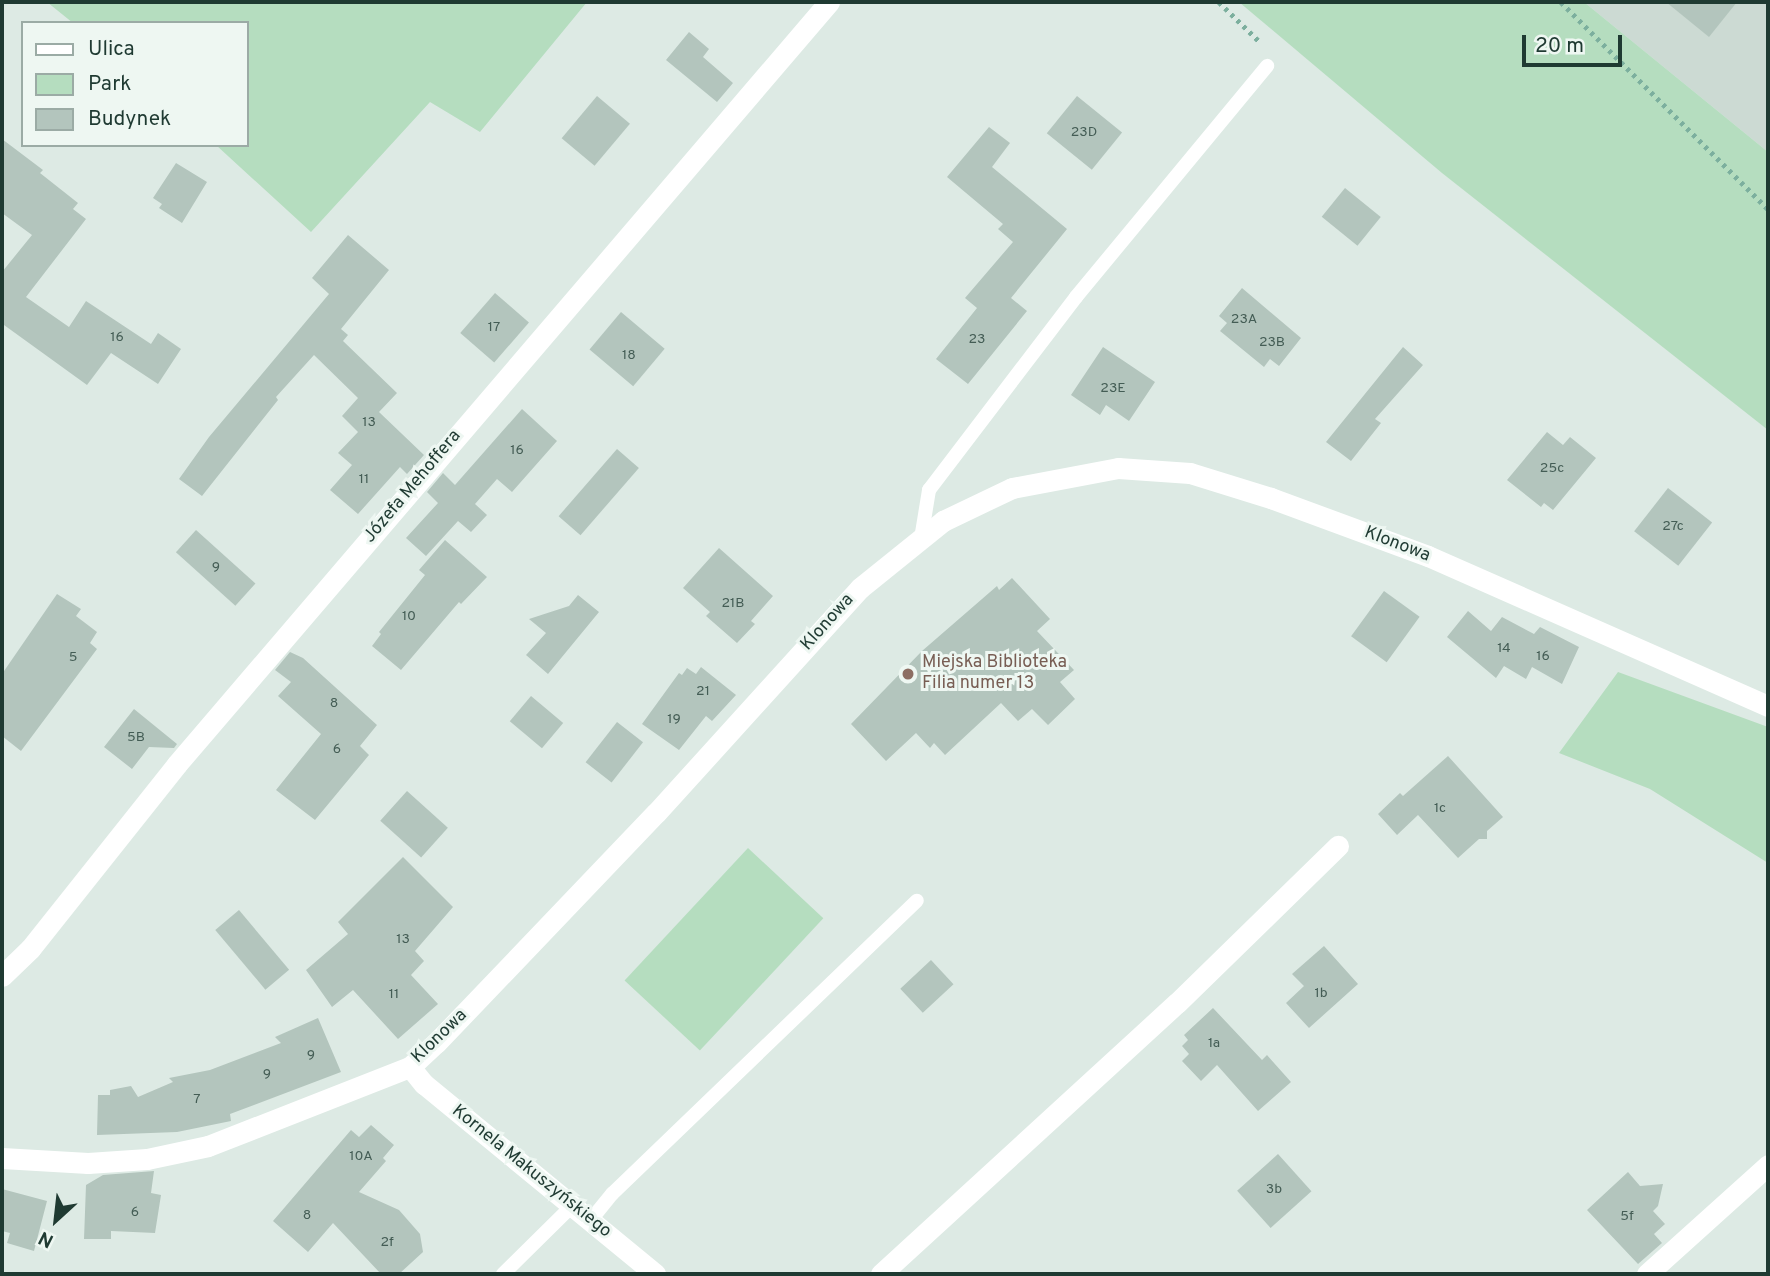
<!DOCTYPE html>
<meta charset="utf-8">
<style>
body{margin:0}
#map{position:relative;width:1770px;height:1276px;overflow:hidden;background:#ddeae4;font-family:Overpass,sans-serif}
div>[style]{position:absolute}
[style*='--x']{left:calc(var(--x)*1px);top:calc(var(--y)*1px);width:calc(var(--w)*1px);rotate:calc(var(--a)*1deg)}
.built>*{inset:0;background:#ccdad3}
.green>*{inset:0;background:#b5ddbf;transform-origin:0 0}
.building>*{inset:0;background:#b3c5bd;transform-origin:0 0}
.path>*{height:4.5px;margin-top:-2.25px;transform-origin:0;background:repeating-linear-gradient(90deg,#7caf9e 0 3.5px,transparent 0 8.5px)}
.service>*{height:14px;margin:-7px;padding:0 7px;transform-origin:7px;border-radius:7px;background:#fff}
.minor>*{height:21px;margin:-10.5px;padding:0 10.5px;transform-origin:10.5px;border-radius:10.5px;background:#fff}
.dots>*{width:19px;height:19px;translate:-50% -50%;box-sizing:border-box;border:4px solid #eef7f2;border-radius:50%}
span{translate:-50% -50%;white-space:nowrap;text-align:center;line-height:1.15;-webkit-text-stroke:6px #eef7f2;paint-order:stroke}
.number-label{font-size:14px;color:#445d55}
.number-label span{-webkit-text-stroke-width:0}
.street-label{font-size:18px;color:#1f3a32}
.education-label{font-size:18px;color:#785e54}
.left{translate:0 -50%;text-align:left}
.frame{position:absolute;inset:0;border:4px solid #1f3a32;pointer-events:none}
.legend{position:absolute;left:21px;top:21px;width:228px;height:126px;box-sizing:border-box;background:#eef7f2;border:2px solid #9baba5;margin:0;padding:9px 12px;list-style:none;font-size:21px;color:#1f3a32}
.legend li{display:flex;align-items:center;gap:14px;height:35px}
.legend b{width:35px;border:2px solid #9baba5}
.north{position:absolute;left:21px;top:1185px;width:70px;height:70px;-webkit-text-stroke:5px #eef7f2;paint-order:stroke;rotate:207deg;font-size:19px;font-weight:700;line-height:28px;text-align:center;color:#1f3a32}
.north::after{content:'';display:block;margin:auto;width:24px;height:32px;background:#1f3a32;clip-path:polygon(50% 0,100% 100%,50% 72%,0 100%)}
.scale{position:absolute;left:1522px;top:35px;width:100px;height:32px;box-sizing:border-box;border:4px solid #1f3a32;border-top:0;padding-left:9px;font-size:21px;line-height:24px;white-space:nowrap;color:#1f3a32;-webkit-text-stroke:5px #eef7f2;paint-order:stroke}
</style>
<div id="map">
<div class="built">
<i style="clip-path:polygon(1584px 2px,1768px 2px,1768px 152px)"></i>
</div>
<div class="green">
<i style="clip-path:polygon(47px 2px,587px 2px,480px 132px,430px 102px,311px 232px,216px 145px,247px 145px,247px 23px,73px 23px)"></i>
<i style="clip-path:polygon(1239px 2px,1584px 2px,1768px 152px,1768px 430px,1442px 173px)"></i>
<i style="clip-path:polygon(1618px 672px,1768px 727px,1768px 863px,1650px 789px,1559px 753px)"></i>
<i style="left:748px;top:848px;width:103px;height:181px;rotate:43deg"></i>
</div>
<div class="building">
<i style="clip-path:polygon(1666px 2px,1737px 2px,1709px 37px)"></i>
<i style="clip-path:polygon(689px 32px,709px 49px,703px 57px,733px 83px,717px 102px,666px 60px)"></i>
<i style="left:597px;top:96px;width:43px;height:55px;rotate:40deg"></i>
<i style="left:1077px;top:96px;width:58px;height:48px;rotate:39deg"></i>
<i style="clip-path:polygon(989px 127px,1010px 143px,992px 167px,1067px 229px,1011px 298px,1027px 311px,968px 384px,936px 359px,977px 308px,965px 298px,1013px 242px,998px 229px,1003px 224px,947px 177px)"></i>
<i style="clip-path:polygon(2px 139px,43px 170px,40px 173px,78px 203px,73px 209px,86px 219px,26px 297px,69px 327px,86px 301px,151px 344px,158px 333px,181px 349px,158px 384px,111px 353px,87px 385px,4px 325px,2px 327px,2px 272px,32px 235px,2px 213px)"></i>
<i style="clip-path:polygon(176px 163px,207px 182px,182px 223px,159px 208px,162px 204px,153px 198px)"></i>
<i style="left:1345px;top:188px;width:46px;height:37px;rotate:39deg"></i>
<i style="clip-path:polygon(348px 235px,389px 270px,341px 329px,348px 335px,343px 341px,397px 393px,379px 412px,424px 455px,407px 474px,400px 467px,358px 514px,330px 490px,352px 465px,338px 453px,358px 432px,342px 416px,358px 398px,314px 355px,276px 397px,278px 400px,202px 496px,179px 479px,209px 437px,329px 294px,312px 278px)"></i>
<i style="clip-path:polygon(1242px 288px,1301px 338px,1279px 366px,1270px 359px,1264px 367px,1220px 331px,1227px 323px,1219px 316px)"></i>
<i style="left:495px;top:293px;width:45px;height:53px;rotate:41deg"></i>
<i style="left:621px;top:312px;width:57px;height:49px;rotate:40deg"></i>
<i style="clip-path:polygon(1103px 347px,1155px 382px,1129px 421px,1106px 405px,1100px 415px,1071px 395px)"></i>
<i style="clip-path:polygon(1403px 347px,1423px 365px,1375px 419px,1381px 423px,1351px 461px,1326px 442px)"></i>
<i style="clip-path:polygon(522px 409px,557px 441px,512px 492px,497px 479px,475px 504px,487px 515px,471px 532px,458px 521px,426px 556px,406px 538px,438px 503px,427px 492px,443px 473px,455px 485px)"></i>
<i style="clip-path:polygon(1547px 432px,1563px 445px,1570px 437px,1596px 458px,1553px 510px,1544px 503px,1541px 507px,1507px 480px)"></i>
<i style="left:617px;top:449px;width:29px;height:89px;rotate:41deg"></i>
<i style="left:1668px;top:488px;width:56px;height:55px;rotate:38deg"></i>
<i style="left:196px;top:530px;width:80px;height:30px;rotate:42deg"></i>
<i style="clip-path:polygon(445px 540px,487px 577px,461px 604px,459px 602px,401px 670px,372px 646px,381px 634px,379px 632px,425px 575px,419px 570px)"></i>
<i style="clip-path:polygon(719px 548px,773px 596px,751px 621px,755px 624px,737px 643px,706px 616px,710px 612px,683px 588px)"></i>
<i style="clip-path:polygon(1012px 578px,1050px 619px,1037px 631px,1074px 670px,1060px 682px,1075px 699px,1048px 725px,1032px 709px,1018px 721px,1001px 703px,945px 755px,934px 743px,930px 748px,916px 733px,886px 761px,851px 724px,922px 651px,997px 586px,999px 590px)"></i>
<i style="left:1384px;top:591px;width:44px;height:56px;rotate:36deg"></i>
<i style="clip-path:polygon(57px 594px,81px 609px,76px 616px,97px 632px,90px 643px,97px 649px,21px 751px,2px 736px,2px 674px)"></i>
<i style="clip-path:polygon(578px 595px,599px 612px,548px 674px,526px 655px,546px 633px,529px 619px,569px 606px)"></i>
<i style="clip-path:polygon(1468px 611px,1491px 631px,1502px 617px,1534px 634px,1540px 627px,1579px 647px,1562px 684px,1532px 667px,1526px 679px,1504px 666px,1496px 678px,1447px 637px)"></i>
<i style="clip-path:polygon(290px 652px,303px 658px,377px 725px,360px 746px,369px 755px,315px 820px,276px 790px,321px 734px,278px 696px,291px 682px,275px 670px)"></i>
<i style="clip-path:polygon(701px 667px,736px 695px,712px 721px,706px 716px,679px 750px,642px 724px,679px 673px,682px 675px,687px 668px,696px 674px)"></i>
<i style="left:531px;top:696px;width:42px;height:33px;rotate:40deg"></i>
<i style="clip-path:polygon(134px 709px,177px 744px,174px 748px,149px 747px,132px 769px,104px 747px)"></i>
<i style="left:617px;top:722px;width:33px;height:51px;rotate:38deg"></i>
<i style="clip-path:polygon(1448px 756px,1503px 817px,1487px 831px,1487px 839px,1479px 839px,1458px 858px,1418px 815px,1397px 835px,1378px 814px,1400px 793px,1403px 796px)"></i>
<i style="left:407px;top:791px;width:55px;height:40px;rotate:42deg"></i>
<i style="clip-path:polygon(403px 857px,453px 907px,415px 951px,424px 961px,411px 975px,438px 1004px,398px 1039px,353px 990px,332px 1007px,306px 970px,348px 934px,338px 922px)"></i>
<i style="left:239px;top:910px;width:78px;height:31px;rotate:50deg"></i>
<i style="clip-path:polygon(1324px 946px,1358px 984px,1309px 1028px,1286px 1003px,1304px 986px,1292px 974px)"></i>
<i style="left:931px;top:960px;width:33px;height:42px;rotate:47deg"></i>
<i style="clip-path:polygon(1213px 1008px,1262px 1060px,1267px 1055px,1291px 1082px,1258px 1111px,1217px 1065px,1201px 1081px,1182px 1061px,1189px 1054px,1182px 1046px,1188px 1040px,1184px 1035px)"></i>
<i style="clip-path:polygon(318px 1018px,341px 1072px,230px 1114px,231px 1121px,177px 1132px,97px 1135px,98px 1095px,110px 1095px,110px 1090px,131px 1086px,138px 1097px,173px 1082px,169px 1078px,210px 1070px,281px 1043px,275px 1037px)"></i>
<i style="clip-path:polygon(371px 1125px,394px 1145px,383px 1158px,386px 1161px,359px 1192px,399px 1210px,420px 1234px,423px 1252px,399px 1274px,381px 1274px,333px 1223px,308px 1252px,273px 1221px,351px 1130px,359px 1137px)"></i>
<i style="left:1278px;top:1154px;width:50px;height:55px;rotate:48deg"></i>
<i style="clip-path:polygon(154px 1171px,151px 1193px,161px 1195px,155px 1233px,111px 1231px,111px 1239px,84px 1239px,86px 1185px,103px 1175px)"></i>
<i style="clip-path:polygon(1628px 1172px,1640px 1186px,1663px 1184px,1658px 1206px,1653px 1211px,1665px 1224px,1654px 1234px,1662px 1243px,1638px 1264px,1587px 1210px)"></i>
<i style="clip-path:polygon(2px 1189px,47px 1201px,34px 1251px,7px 1243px,10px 1233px,2px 1231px)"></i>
</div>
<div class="path">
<i style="--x:1219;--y:2;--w:59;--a:44.3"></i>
<i style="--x:1561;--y:2;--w:293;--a:45"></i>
</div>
<div class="service">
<i style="--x:921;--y:539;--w:50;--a:-80.7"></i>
<i style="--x:929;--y:490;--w:243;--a:-52.7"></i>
<i style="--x:1076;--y:297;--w:300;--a:-50.4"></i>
<i style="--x:590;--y:1221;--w:35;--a:-51"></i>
<i style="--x:612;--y:1194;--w:423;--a:-43.9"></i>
<i style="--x:503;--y:1274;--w:95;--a:-44.6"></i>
</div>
<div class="minor">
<i style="--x:2;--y:976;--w:39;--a:-44"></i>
<i style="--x:30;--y:949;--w:236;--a:-51.5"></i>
<i style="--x:177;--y:764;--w:1003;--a:-49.45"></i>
<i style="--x:410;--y:1067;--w:22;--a:51"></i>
<i style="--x:424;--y:1084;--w:299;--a:39.4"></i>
<i style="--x:2;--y:1158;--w:86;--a:3.3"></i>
<i style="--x:88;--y:1163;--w:59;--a:-3.9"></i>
<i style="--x:147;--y:1159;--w:62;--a:-12"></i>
<i style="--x:208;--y:1146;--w:217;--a:-21.4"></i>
<i style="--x:410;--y:1067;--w:35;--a:-43"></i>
<i style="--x:436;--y:1043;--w:318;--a:-46.3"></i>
<i style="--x:656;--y:813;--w:304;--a:-47.8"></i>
<i style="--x:860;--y:588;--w:107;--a:-38.9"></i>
<i style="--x:943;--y:521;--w:76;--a:-25.6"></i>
<i style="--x:1012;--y:488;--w:108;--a:-10.7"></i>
<i style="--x:1118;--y:468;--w:72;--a:4"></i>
<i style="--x:1190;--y:473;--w:85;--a:17.2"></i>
<i style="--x:1271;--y:498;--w:167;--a:20.3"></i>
<i style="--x:1428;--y:556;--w:372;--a:23.8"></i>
<i style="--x:881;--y:1274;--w:401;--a:-42.5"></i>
<i style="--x:1177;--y:1003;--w:225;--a:-44.3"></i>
<i style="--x:1647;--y:1274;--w:163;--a:-42"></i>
</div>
<div class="dots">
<i style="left:908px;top:674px;background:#8d6e63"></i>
</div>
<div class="number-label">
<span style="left:1084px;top:133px">23D</span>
<span style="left:1244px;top:320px">23A</span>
<span style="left:494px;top:328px">17</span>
<span style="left:117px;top:338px">16</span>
<span style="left:977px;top:340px">23</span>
<span style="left:1272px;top:343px">23B</span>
<span style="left:629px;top:356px">18</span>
<span style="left:1113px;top:389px">23E</span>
<span style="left:369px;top:423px">13</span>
<span style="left:517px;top:451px">16</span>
<span style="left:1552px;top:469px">25c</span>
<span style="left:364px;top:480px">11</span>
<span style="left:1673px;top:527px">27c</span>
<span style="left:216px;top:568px">9</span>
<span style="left:733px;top:604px">21B</span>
<span style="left:409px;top:617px">10</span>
<span style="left:1504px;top:649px">14</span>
<span style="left:1543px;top:657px">16</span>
<span style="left:73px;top:658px">5</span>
<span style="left:703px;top:692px">21</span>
<span style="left:334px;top:704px">8</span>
<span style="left:674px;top:720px">19</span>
<span style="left:136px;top:738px">5B</span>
<span style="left:337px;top:750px">6</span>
<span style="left:1440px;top:809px">1c</span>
<span style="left:403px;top:940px">13</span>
<span style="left:1321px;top:994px">1b</span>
<span style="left:394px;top:995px">11</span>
<span style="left:1214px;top:1044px">1a</span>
<span style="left:311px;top:1056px">9</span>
<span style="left:267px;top:1075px">9</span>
<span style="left:197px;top:1100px">7</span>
<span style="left:361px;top:1157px">10A</span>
<span style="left:1274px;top:1190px">3b</span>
<span style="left:135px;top:1213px">6</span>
<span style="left:307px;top:1216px">8</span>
<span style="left:1627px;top:1217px">5f</span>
<span style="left:387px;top:1243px">2f</span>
</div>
<div class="street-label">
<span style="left:413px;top:487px;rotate:-50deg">Józefa Mehoffera</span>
<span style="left:1397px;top:545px;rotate:21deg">Klonowa</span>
<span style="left:828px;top:623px;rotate:-48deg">Klonowa</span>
<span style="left:440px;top:1037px;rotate:-44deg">Klonowa</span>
<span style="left:531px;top:1172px;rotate:39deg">Kornela Makuszyńskiego</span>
</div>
<div class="education-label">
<span class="left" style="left:922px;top:674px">Miejska Biblioteka<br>Filia numer 13</span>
</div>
<div class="frame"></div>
<ul class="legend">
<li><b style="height:9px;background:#fff"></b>Ulica</li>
<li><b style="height:19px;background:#b5ddbf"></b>Park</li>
<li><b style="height:19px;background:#b3c5bd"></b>Budynek</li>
</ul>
<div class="north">N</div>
<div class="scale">20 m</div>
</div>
